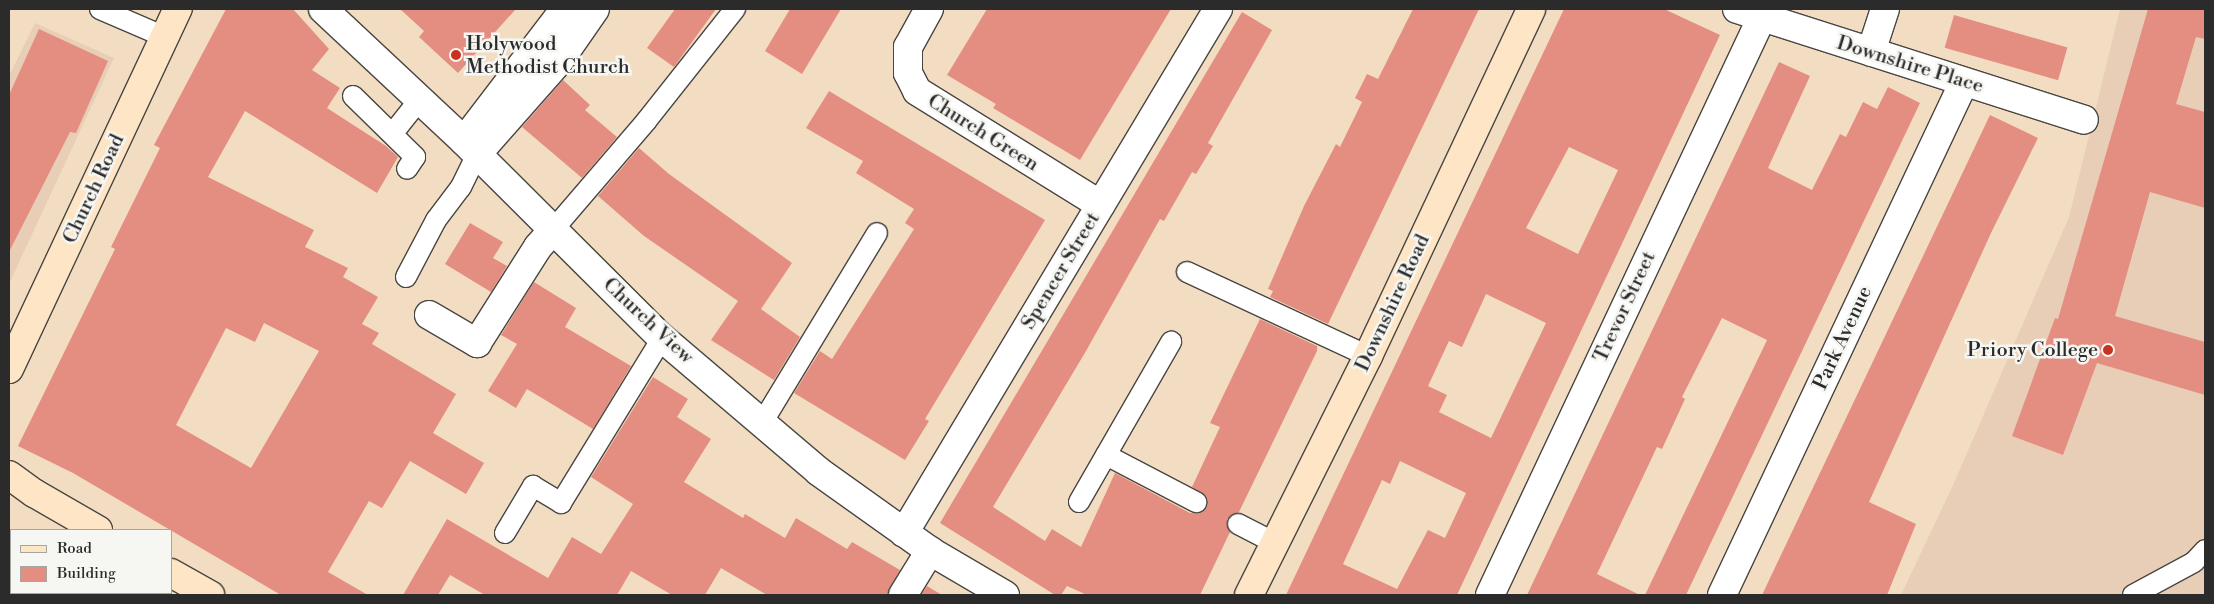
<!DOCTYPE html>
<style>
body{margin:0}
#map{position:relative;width:2214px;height:604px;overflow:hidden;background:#f3ddc2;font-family:"Libre Bodoni",serif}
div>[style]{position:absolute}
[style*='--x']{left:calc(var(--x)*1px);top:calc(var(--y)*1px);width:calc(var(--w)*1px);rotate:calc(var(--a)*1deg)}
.built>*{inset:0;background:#e8ceb6}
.building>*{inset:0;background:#e48e81;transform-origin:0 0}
.roads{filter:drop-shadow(1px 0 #494642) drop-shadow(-1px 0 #494642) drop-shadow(0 1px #494642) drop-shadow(0 -1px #494642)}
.lane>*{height:20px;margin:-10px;padding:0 10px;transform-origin:10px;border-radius:10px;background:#fff}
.street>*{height:28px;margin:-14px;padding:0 14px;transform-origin:14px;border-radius:14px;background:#fff}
.secondary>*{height:28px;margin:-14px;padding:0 14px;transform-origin:14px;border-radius:14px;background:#fde5c5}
.dots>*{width:14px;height:14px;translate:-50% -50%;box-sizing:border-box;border:2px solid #f6f6f2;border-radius:50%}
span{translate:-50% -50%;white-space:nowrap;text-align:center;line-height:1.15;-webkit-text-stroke:5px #f6f6f2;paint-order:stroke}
.poi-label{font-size:20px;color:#2b2b2b}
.left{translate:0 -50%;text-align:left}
.right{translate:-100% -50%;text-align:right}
.street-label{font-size:20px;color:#2b2b2b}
.frame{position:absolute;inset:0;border:10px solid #2b2b2b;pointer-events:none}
.legend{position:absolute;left:10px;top:529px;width:162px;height:65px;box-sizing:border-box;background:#f6f6f2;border:1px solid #a5a5a2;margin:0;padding:6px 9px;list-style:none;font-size:15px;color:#2b2b2b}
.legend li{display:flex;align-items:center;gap:10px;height:25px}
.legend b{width:25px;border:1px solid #a5a5a2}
</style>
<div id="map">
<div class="built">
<i style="clip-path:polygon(2120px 9px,2205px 9px,2205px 595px,1901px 595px,1954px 483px,2069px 217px)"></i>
<i style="clip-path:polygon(35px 23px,114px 58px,9px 284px,9px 76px)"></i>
</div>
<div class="building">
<i style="clip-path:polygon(evenodd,226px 9px,293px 9px,329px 49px,312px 70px,340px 88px,327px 108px,386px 146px,398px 157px,377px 193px,245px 111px,208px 177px,314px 230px,305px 247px,348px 268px,343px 277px,378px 297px,362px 324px,379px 333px,372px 344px,456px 394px,433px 433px,484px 463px,466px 494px,410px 461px,382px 508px,369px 501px,328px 572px,368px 595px,281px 595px,73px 473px,18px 446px,115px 249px,111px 247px,160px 148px,154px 145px,226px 9px,264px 323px,319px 351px,251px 468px,176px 425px,226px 328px,255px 342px,264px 323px)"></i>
<i style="clip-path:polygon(400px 9px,516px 9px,458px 73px,419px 37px,424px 31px)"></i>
<i style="clip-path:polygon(675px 9px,716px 9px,674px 67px,647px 48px)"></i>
<i style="clip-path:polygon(790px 9px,841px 9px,802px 74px,765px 51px)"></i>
<i style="clip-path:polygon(987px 9px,1171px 9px,1080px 160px,993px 108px,996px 104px,947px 75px)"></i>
<i style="clip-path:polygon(1413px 9px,1479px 9px,1328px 324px,1270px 297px,1273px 291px,1268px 289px,1304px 206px,1336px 144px,1340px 147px,1362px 102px,1355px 98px,1367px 74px,1378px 79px)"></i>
<i style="clip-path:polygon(evenodd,1564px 9px,1664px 9px,1720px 35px,1457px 595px,1286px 595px,1564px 9px,1569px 147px,1618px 170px,1578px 254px,1526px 228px,1569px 147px,1564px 9px,1486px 294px,1546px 323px,1491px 438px,1439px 412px,1447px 395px,1428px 386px,1449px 341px,1462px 347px,1486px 294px,1564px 9px,1400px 461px,1466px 493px,1445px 538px,1428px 530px,1397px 589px,1343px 564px,1382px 480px,1390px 484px,1400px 461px)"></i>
<i style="clip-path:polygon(2148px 9px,2205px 9px,2205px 39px,2196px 37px,2176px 104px,2205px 112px,2205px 208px,2150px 192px,2115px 316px,2205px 342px,2205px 395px,2097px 363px,2063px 455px,2012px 436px,2055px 318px,2058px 319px)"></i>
<i style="clip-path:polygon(1242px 12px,1272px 30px,1208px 143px,1213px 146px,1196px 174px,1192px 172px,1164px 221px,1160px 219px,1086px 351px,993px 507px,1045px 541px,1052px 529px,1081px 547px,1115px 473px,1190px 513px,1202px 512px,1207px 507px,1206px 496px,1192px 487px,1220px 427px,1210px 423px,1260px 319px,1317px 346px,1317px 351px,1239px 512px,1227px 519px,1230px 532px,1200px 595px,1087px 595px,1067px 586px,1061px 595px,1055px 595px,940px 523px)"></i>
<i style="left:1954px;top:15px;width:118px;height:34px;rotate:16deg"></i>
<i style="clip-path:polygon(39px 29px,108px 61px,76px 133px,70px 132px,9px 252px,9px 95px)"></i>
<i style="clip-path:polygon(1779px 62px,1810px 76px,1768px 168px,1812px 190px,1840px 134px,1846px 137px,1863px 102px,1877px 109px,1888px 87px,1920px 103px,1686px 595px,1645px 595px,1767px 340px,1722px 318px,1682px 397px,1685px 399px,1662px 449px,1657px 447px,1597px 574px,1640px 595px,1527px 595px)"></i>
<i style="clip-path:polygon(563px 80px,590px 105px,585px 110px,617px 137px,582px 178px,522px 127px)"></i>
<i style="clip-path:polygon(829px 91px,1045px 220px,925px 419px,929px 421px,905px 460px,794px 393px,820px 351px,832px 359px,914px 229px,905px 223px,914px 209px,856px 173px,863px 161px,806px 128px)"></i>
<i style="clip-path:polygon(1990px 115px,2038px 138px,1991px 233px,1869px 502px,1916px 524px,1887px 595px,1762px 595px)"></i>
<i style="clip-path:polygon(639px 148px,669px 174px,792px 263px,761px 309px,800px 337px,774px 380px,711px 340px,738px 301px,644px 236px,598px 196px)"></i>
<i style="clip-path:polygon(470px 223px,503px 242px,493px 258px,507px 266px,491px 292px,445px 264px)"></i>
<i style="clip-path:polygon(534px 282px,576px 308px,565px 327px,631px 366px,593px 429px,527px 389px,516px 408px,488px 391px,517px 344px,501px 335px)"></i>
<i style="clip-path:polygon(653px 377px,688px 399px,677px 417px,711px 439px,684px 482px,743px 518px,745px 514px,785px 538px,796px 518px,847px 549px,852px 542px,900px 570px,887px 595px,767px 595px,721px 568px,705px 595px,672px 595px,631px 571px,617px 595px,485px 595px,450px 575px,438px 595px,403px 595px,447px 519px,548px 578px,572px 537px,601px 554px,633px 504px,591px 477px)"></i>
<i style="clip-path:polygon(927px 586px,942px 595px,921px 595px)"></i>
</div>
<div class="roads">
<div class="lane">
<i style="--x:100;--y:9;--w:71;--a:23.3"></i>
<i style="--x:353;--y:96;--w:87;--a:44.5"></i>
<i style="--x:415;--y:157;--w:14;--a:124"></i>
<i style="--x:393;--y:133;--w:43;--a:-51.5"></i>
<i style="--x:552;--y:231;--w:146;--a:-49.4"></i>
<i style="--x:647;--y:120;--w:142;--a:-51.6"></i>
<i style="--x:1187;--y:272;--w:200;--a:24.9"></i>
<i style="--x:406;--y:277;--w:64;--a:-62.2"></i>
<i style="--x:436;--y:220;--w:41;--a:-52.9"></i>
<i style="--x:461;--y:187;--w:37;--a:-64"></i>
<i style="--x:762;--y:423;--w:222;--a:-58.8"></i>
<i style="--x:1106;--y:455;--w:102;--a:27.6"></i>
<i style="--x:1079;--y:502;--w:185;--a:-60.1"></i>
<i style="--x:1238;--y:524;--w:42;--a:27.2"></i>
<i style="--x:505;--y:533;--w:55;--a:-59.2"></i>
<i style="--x:533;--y:486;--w:33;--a:31"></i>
<i style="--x:561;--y:503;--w:193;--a:-58.5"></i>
<i style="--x:2133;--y:595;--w:69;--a:-28.4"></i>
<i style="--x:2194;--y:562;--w:16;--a:-47"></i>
</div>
<div class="street">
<i style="--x:323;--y:9;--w:193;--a:43.1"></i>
<i style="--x:464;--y:141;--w:279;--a:44.9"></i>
<i style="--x:662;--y:338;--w:205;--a:40.4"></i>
<i style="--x:818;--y:471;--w:138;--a:35.5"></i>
<i style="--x:930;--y:551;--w:87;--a:30.4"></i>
<i style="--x:929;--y:9;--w:43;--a:118.9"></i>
<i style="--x:908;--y:47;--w:26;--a:90"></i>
<i style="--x:908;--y:73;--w:20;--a:63"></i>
<i style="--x:917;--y:91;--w:216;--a:31.8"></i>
<i style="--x:1737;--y:9;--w:364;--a:17.7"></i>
<i style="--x:1871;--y:52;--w:45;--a:-72"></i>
<i style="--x:464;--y:141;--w:166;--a:-52.6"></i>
<i style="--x:477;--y:154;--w:124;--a:-48.6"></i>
<i style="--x:559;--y:61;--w:63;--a:-55.3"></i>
<i style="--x:429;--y:315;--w:56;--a:30.3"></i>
<i style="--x:477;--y:343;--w:114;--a:-57.6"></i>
<i style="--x:538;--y:247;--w:21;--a:-49"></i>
<i style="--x:904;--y:533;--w:611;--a:-59.07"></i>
<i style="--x:903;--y:595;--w:52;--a:-58.5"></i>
<i style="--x:1490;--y:595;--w:637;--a:-64.8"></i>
<i style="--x:1722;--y:595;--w:567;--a:-64.75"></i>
</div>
<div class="secondary">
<i style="--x:9;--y:369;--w:398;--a:-64.9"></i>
<i style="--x:9;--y:475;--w:31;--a:36"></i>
<i style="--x:34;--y:493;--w:74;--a:30"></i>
<i style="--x:171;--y:573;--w:45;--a:29.4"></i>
<i style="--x:1249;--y:595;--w:267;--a:-63.5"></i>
<i style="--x:1368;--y:356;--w:383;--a:-64.8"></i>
</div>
</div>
<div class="dots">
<i style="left:456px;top:55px;background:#c8321e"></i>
<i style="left:2108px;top:350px;background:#c8321e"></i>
</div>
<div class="poi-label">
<span class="left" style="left:466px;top:56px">Holywood<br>Methodist Church</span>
<span class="right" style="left:2098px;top:350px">Priory College</span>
</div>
<div class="street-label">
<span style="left:1910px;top:65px;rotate:17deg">Downshire Place</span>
<span style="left:983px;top:133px;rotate:32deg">Church Green</span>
<span style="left:94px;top:189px;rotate:-65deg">Church Road</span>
<span style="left:1061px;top:271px;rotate:-59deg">Spencer Street</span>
<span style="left:1393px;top:303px;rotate:-65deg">Downshire Road</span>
<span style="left:1625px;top:307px;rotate:-65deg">Trevor Street</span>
<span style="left:648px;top:321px;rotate:43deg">Church View</span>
<span style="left:1843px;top:338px;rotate:-65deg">Park Avenue</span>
</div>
<div class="frame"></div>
<ul class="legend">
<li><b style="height:6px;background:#fde5c5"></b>Road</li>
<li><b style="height:14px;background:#e48e81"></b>Building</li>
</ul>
</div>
